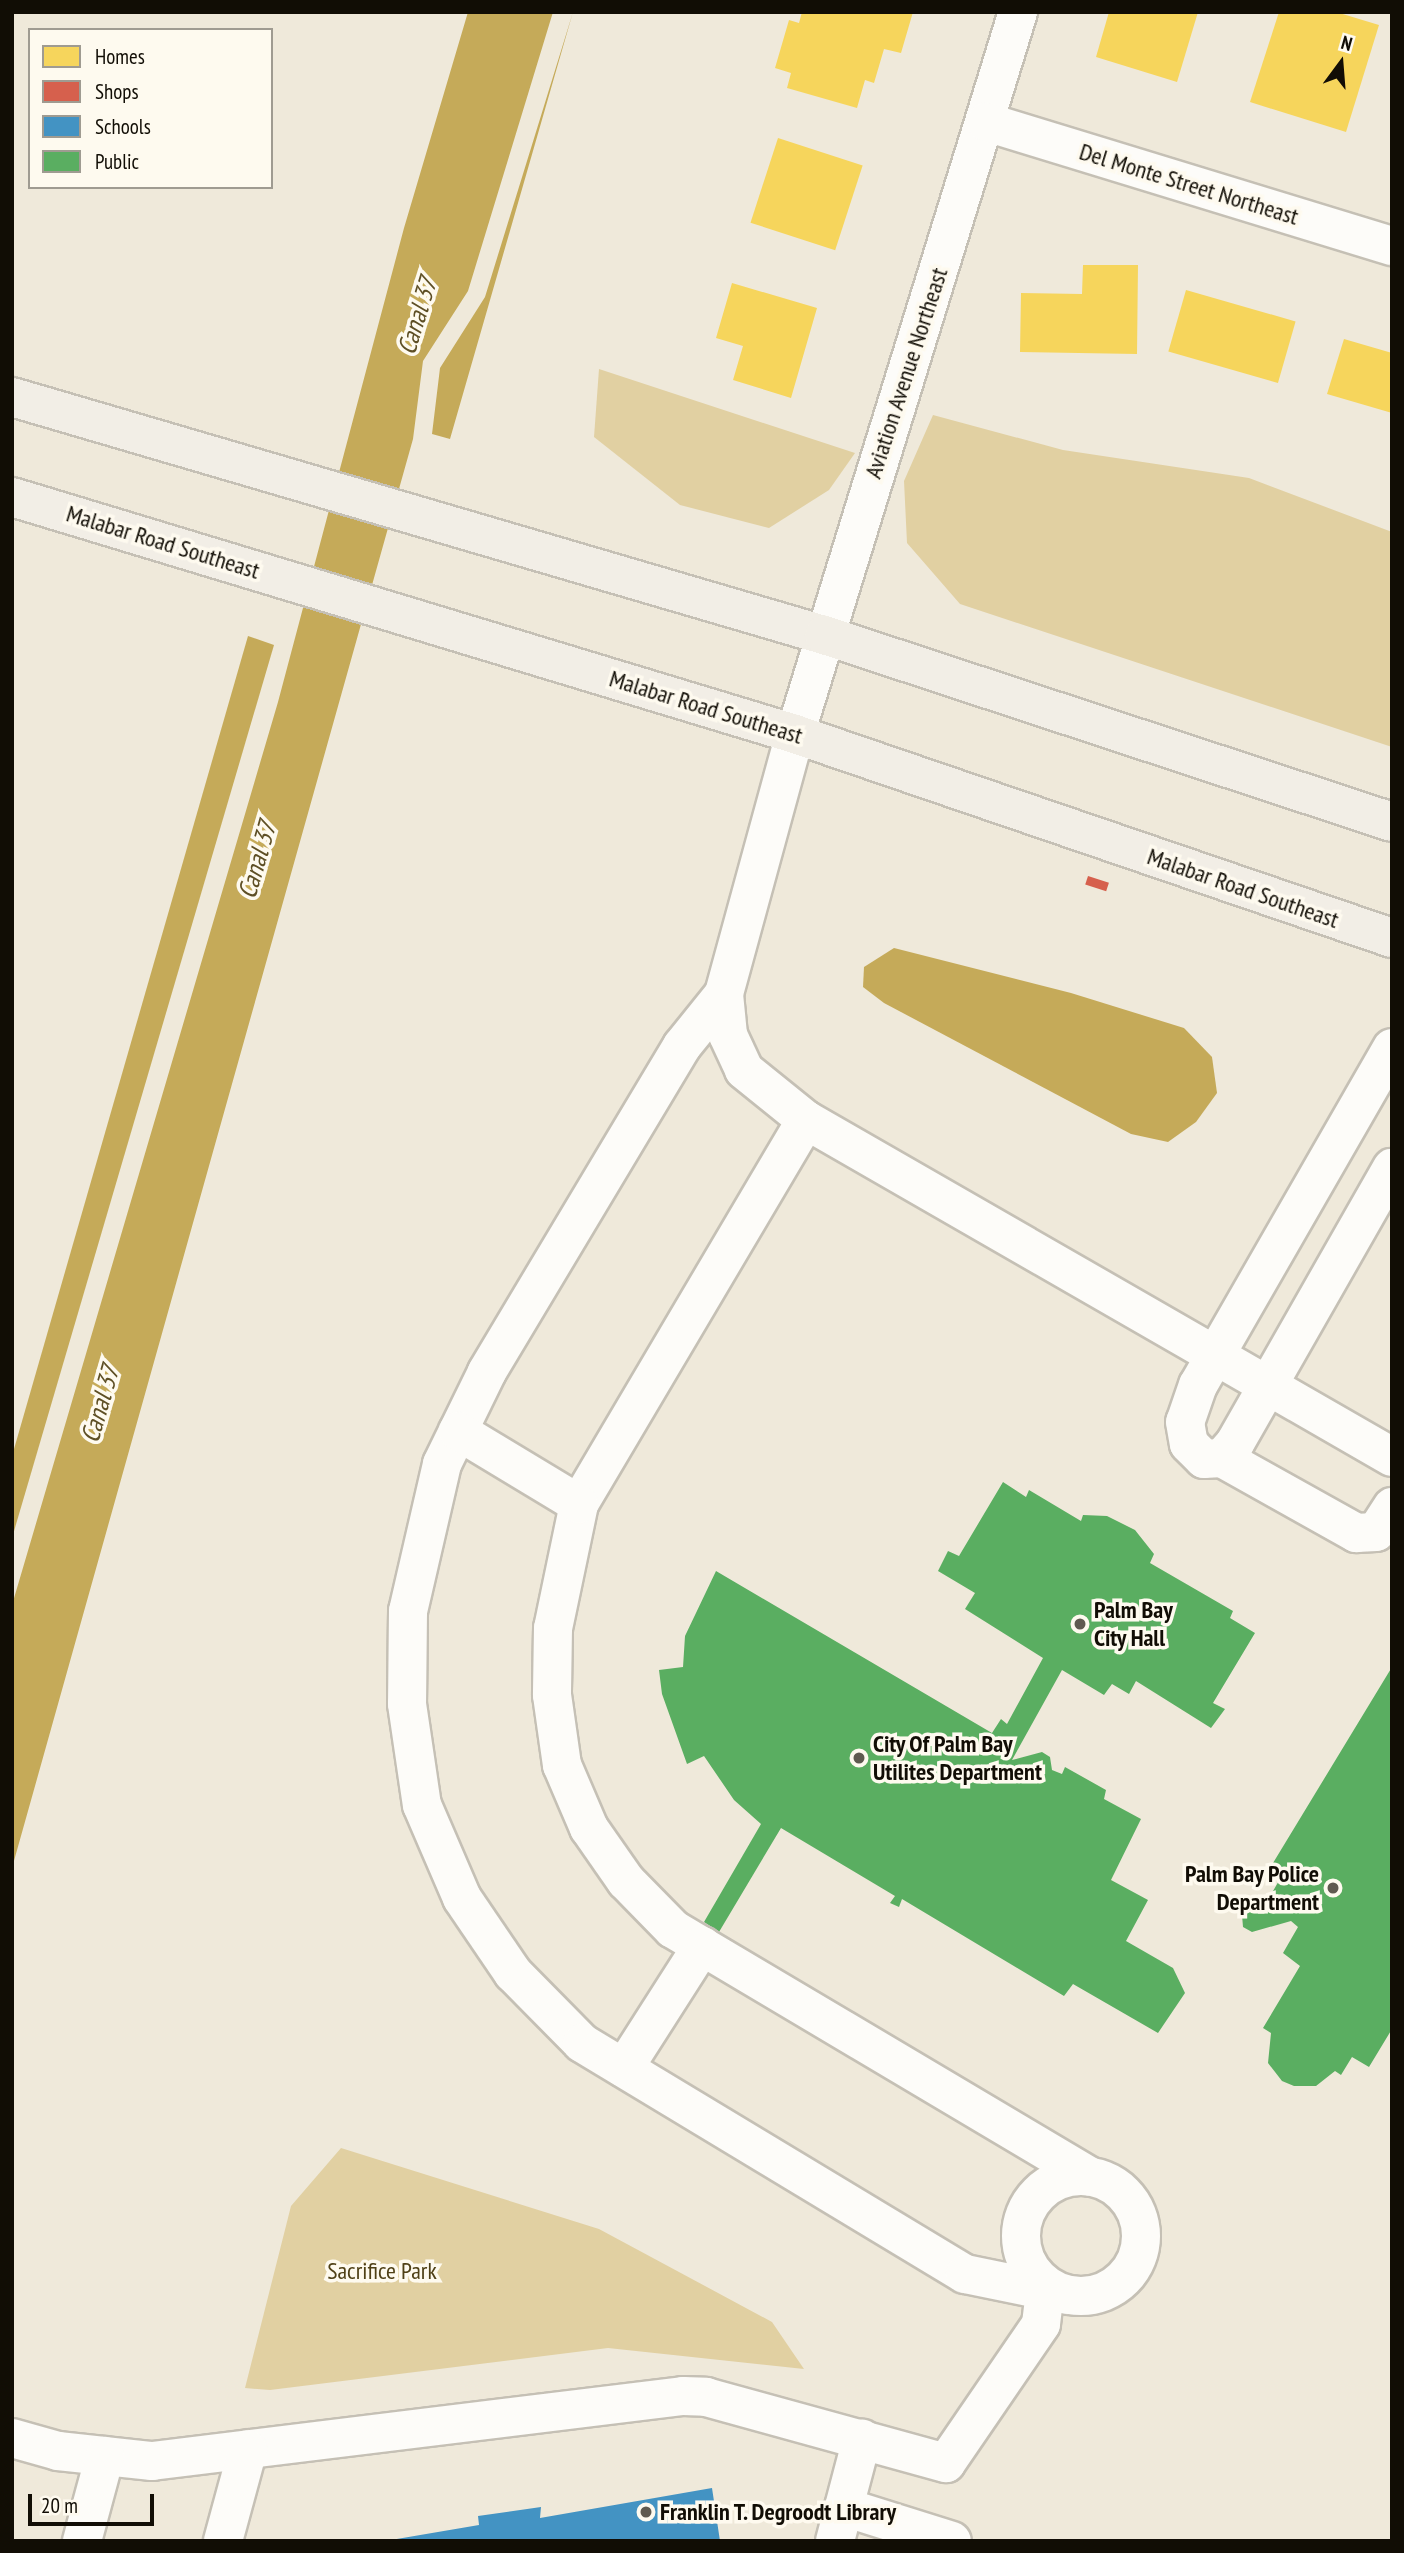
<!DOCTYPE html>
<style>
body{margin:0}
#map{position:relative;width:1404px;height:2553px;overflow:hidden;background:#efe9da;font-family:"PT Sans Narrow",sans-serif}
div>[style]{position:absolute}
[style*='--x']{left:calc(var(--x)*1px);top:calc(var(--y)*1px);width:calc(var(--w)*1px);rotate:calc(var(--a)*1deg)}
.green>*{inset:0;background:#e1d0a2}
.water>*{inset:0;background:#c5aa59}
.homes>*{inset:0;background:#f6d55c;transform-origin:0 0}
.shops>*{inset:0;background:#d6604d;transform-origin:0 0}
.schools>*{inset:0;background:#4393c3}
.public>*{inset:0;background:#5aae61}
.roads{filter:drop-shadow(2px 0 #c5c0b5) drop-shadow(-2px 0 #c5c0b5) drop-shadow(0 2px #c5c0b5) drop-shadow(0 -2px #c5c0b5)}
.minor>*{height:38px;margin:-19px;padding:0 19px;transform-origin:19px;border-radius:19px;background:#fdfcf9}
.minor>.ring{margin:-19px;padding:0;box-sizing:content-box;background:none;border:38px solid #fdfcf9;border-radius:50%}
.major>*{height:38px;margin:-19px;padding:0 19px;transform-origin:19px;border-radius:19px;background:#f2eee6}
.dots>*{width:19px;height:19px;translate:-50% -50%;box-sizing:border-box;border:4px solid #fefaef;border-radius:50%}
span{translate:-50% -50%;white-space:nowrap;text-align:center;line-height:1.15;-webkit-text-stroke:7px #fefaef;paint-order:stroke}
.street-label{font-size:24px;color:#110d05}
.poi-label{font-size:24px;color:#110d05;font-weight:700}
.left{translate:0 -50%;text-align:left}
.right{translate:-100% -50%;text-align:right}
.park-label{font-size:24px;color:#4f4016}
.water-label{font-size:26px;color:#5e4f25;font-style:italic}
.frame{position:absolute;inset:0;border:14px solid #110d05;pointer-events:none}
.legend{position:absolute;left:28px;top:28px;width:245px;height:161px;box-sizing:border-box;background:#fefaef;border:2px solid #9f9b91;margin:0;padding:9px 12px;list-style:none;font-size:21px;color:#110d05}
.legend li{display:flex;align-items:center;gap:14px;height:35px}
.legend b{width:35px;border:2px solid #9f9b91}
.north{position:absolute;left:1306px;top:28px;width:70px;height:70px;-webkit-text-stroke:5px #fefaef;paint-order:stroke;rotate:16deg;font-size:19px;font-weight:700;line-height:28px;text-align:center;color:#110d05}
.north::after{content:'';display:block;margin:auto;width:24px;height:32px;background:#110d05;clip-path:polygon(50% 0,100% 100%,50% 72%,0 100%)}
.scale{position:absolute;left:28px;top:2494px;width:126px;height:32px;box-sizing:border-box;border:4px solid #110d05;border-top:0;padding-left:9px;font-size:21px;line-height:24px;white-space:nowrap;color:#110d05;-webkit-text-stroke:5px #fefaef;paint-order:stroke}
</style>
<div id="map">
<div class="green">
<i style="clip-path:polygon(599px 369px,855px 453px,829px 490px,769px 528px,680px 505px,594px 437px)"></i>
<i style="clip-path:polygon(933px 415px,1063px 450px,1249px 478px,1392px 532px,1392px 747px,960px 604px,907px 543px,904px 481px)"></i>
<i style="clip-path:polygon(341px 2148px,599px 2229px,772px 2322px,804px 2369px,608px 2348px,270px 2390px,245px 2388px,291px 2206px)"></i>
</div>
<div class="water">
<i style="clip-path:polygon(468px 12px,553px 12px,468px 291px,423px 361px,413px 439px,12px 1868px,12px 1605px,278px 702px,404px 228px)"></i>
<i style="clip-path:polygon(573px 12px,450px 439px,432px 434px,440px 368px,485px 297px)"></i>
<i style="clip-path:polygon(248px 636px,274px 645px,12px 1538px,12px 1456px)"></i>
<i style="clip-path:polygon(894px 948px,1071px 993px,1184px 1028px,1212px 1057px,1217px 1093px,1196px 1122px,1168px 1142px,1131px 1134px,884px 1003px,863px 987px,864px 967px)"></i>
</div>
<div class="homes">
<i style="clip-path:polygon(802px 12px,913px 12px,901px 53px,884px 49px,874px 83px,865px 80px,857px 108px,787px 88px,791px 73px,775px 68px,789px 20px,799px 23px)"></i>
<i style="clip-path:polygon(1109px 12px,1198px 12px,1177px 82px,1096px 57px)"></i>
<i style="clip-path:polygon(1279px 12px,1336px 12px,1379px 25px,1346px 132px,1250px 102px)"></i>
<i style="left:778px;top:138px;width:89px;height:89px;rotate:18deg"></i>
<i style="clip-path:polygon(1083px 265px,1138px 265px,1137px 354px,1020px 352px,1021px 293px,1082px 294px)"></i>
<i style="clip-path:polygon(732px 283px,817px 308px,791px 398px,733px 380px,743px 346px,716px 338px)"></i>
<i style="left:1186px;top:290px;width:114px;height:64px;rotate:16deg"></i>
<i style="clip-path:polygon(1344px 339px,1392px 353px,1392px 413px,1327px 394px)"></i>
</div>
<div class="shops">
<i style="left:1088px;top:876px;width:22px;height:9px;rotate:18deg"></i>
</div>
<div class="schools">
<i style="clip-path:polygon(712px 2488px,720px 2541px,385px 2541px,479px 2525px,478px 2516px,541px 2507px,540px 2518px)"></i>
</div>
<div class="public">
<i style="clip-path:polygon(1003px 1482px,1026px 1497px,1029px 1490px,1081px 1521px,1083px 1515px,1107px 1516px,1135px 1530px,1154px 1554px,1150px 1563px,1233px 1611px,1230px 1618px,1255px 1633px,1213px 1703px,1225px 1709px,1211px 1728px,1136px 1681px,1129px 1694px,1112px 1684px,1104px 1695px,1062px 1670px,1012px 1760px,1042px 1752px,1050px 1757px,1052px 1770px,1062px 1774px,1065px 1767px,1106px 1790px,1104px 1799px,1141px 1819px,1111px 1880px,1148px 1900px,1126px 1941px,1173px 1968px,1185px 1993px,1158px 2033px,1073px 1984px,1064px 1996px,902px 1899px,899px 1907px,890px 1903px,895px 1896px,781px 1828px,719px 1932px,704px 1922px,761px 1824px,734px 1800px,704px 1756px,687px 1764px,662px 1694px,659px 1670px,683px 1667px,685px 1636px,716px 1571px,992px 1733px,1001px 1719px,1007px 1724px,1043px 1658px,965px 1609px,975px 1593px,938px 1571px,948px 1551px,959px 1556px)"></i>
<i style="clip-path:polygon(1392px 1667px,1392px 2029px,1369px 2067px,1352px 2057px,1341px 2075px,1335px 2071px,1316px 2086px,1294px 2086px,1282px 2081px,1268px 2063px,1271px 2033px,1263px 2028px,1300px 1966px,1283px 1953px,1298px 1927px,1291px 1921px,1252px 1932px,1243px 1927px,1242px 1915px,1248px 1908px,1265px 1905px,1284px 1872px,1273px 1863px)"></i>
</div>
<div class="roads">
<div class="minor">
<i style="--x:1018;--y:12;--w:756;--a:107.16"></i>
<i style="--x:795;--y:734;--w:270;--a:105.3"></i>
<i style="--x:724;--y:994;--w:41;--a:84.4"></i>
<i style="--x:728;--y:1035;--w:38;--a:65"></i>
<i style="--x:744;--y:1070;--w:80;--a:38.9"></i>
<i style="--x:806;--y:1120;--w:676;--a:29.9"></i>
<i style="--x:986;--y:122;--w:425;--a:17"></i>
<i style="--x:724;--y:994;--w:67;--a:128.9"></i>
<i style="--x:682;--y:1046;--w:380;--a:120.9"></i>
<i style="--x:487;--y:1372;--w:102;--a:116.1"></i>
<i style="--x:442;--y:1464;--w:151;--a:103"></i>
<i style="--x:408;--y:1611;--w:93;--a:90.6"></i>
<i style="--x:407;--y:1704;--w:102;--a:81.6"></i>
<i style="--x:422;--y:1805;--w:101;--a:66.7"></i>
<i style="--x:462;--y:1898;--w:91;--a:55.8"></i>
<i style="--x:513;--y:1973;--w:98;--a:45.4"></i>
<i style="--x:582;--y:2043;--w:447;--a:31.1"></i>
<i style="--x:965;--y:2274;--w:104;--a:11.6"></i>
<i style="--x:1392;--y:1048;--w:389;--a:119.9"></i>
<i style="--x:1198;--y:1385;--w:39;--a:109"></i>
<i style="--x:1185;--y:1422;--w:22;--a:80"></i>
<i style="--x:1189;--y:1444;--w:21;--a:45"></i>
<i style="--x:1204;--y:1459;--w:18;--a:-3"></i>
<i style="--x:1222;--y:1458;--w:20;--a:-49"></i>
<i style="--x:1235;--y:1443;--w:317;--a:-60.3"></i>
<i style="--x:806;--y:1120;--w:446;--a:120.6"></i>
<i style="--x:579;--y:1504;--w:127;--a:101.8"></i>
<i style="--x:553;--y:1628;--w:67;--a:90.9"></i>
<i style="--x:552;--y:1695;--w:71;--a:81.9"></i>
<i style="--x:562;--y:1765;--w:69;--a:66.8"></i>
<i style="--x:589;--y:1828;--w:65;--a:55.1"></i>
<i style="--x:626;--y:1881;--w:67;--a:45.6"></i>
<i style="--x:673;--y:1929;--w:485;--a:30.7"></i>
<i style="--x:458;--y:1431;--w:141;--a:31.1"></i>
<i style="--x:1222;--y:1458;--w:154;--a:29.2"></i>
<i style="--x:1356;--y:1533;--w:20;--a:-3"></i>
<i style="--x:1376;--y:1532;--w:30;--a:-57"></i>
<i style="--x:624;--y:2068;--w:145;--a:-57.4"></i>
<i class="ring" style="left:1021px;top:2176px;width:82px;height:82px"></i>
<i style="--x:12;--y:2438;--w:48;--a:15.8"></i>
<i style="--x:58;--y:2451;--w:95;--a:6.1"></i>
<i style="--x:152;--y:2461;--w:535;--a:-6.98"></i>
<i style="--x:683;--y:2396;--w:23;--a:2"></i>
<i style="--x:706;--y:2397;--w:249;--a:15.4"></i>
<i style="--x:946;--y:2463;--w:168;--a:-55.6"></i>
<i style="--x:1041;--y:2324;--w:33;--a:-83"></i>
<i style="--x:844;--y:2507;--w:113;--a:17.5"></i>
<i style="--x:82;--y:2541;--w:88;--a:-74.9"></i>
<i style="--x:223;--y:2541;--w:95;--a:-74.8"></i>
<i style="--x:835;--y:2541;--w:106;--a:-75.2"></i>
</div>
<div class="major">
<i style="--x:12;--y:397;--w:846;--a:16.34"></i>
<i style="--x:824;--y:635;--w:598;--a:18.22"></i>
<i style="--x:12;--y:497;--w:818;--a:16.84"></i>
<i style="--x:795;--y:734;--w:631;--a:18.87"></i>
</div>
</div>
<div class="dots">
<i style="left:1080px;top:1624px;background:#5f5a50"></i>
<i style="left:859px;top:1758px;background:#5f5a50"></i>
<i style="left:1333px;top:1888px;background:#5f5a50"></i>
<i style="left:646px;top:2512px;background:#5f5a50"></i>
</div>
<div class="street-label">
<span style="left:1189px;top:184px;rotate:17deg">Del Monte Street Northeast</span>
<span style="left:906px;top:373px;rotate:-72deg">Aviation Avenue Northeast</span>
<span style="left:163px;top:542px;rotate:17deg">Malabar Road Southeast</span>
<span style="left:706px;top:707px;rotate:17deg">Malabar Road Southeast</span>
<span style="left:1243px;top:888px;rotate:19deg">Malabar Road Southeast</span>
</div>
<div class="poi-label">
<span class="left" style="left:1094px;top:1624px">Palm Bay<br>City Hall</span>
<span class="left" style="left:873px;top:1758px">City Of Palm Bay<br>Utilites Department</span>
<span class="right" style="left:1319px;top:1888px">Palm Bay Police<br>Department</span>
<span class="left" style="left:660px;top:2512px">Franklin T. Degroodt Library</span>
</div>
<div class="park-label">
<span style="left:382px;top:2271px">Sacrifice Park</span>
</div>
<div class="water-label">
<span style="left:417px;top:316px;rotate:-73deg">Canal 37</span>
<span style="left:257px;top:860px;rotate:-74deg">Canal 37</span>
<span style="left:100px;top:1404px;rotate:-74deg">Canal 37</span>
</div>
<div class="frame"></div>
<ul class="legend">
<li><b style="height:19px;background:#f6d55c"></b>Homes</li>
<li><b style="height:19px;background:#d6604d"></b>Shops</li>
<li><b style="height:19px;background:#4393c3"></b>Schools</li>
<li><b style="height:19px;background:#5aae61"></b>Public</li>
</ul>
<div class="north">N</div>
<div class="scale">20 m</div>
</div>
